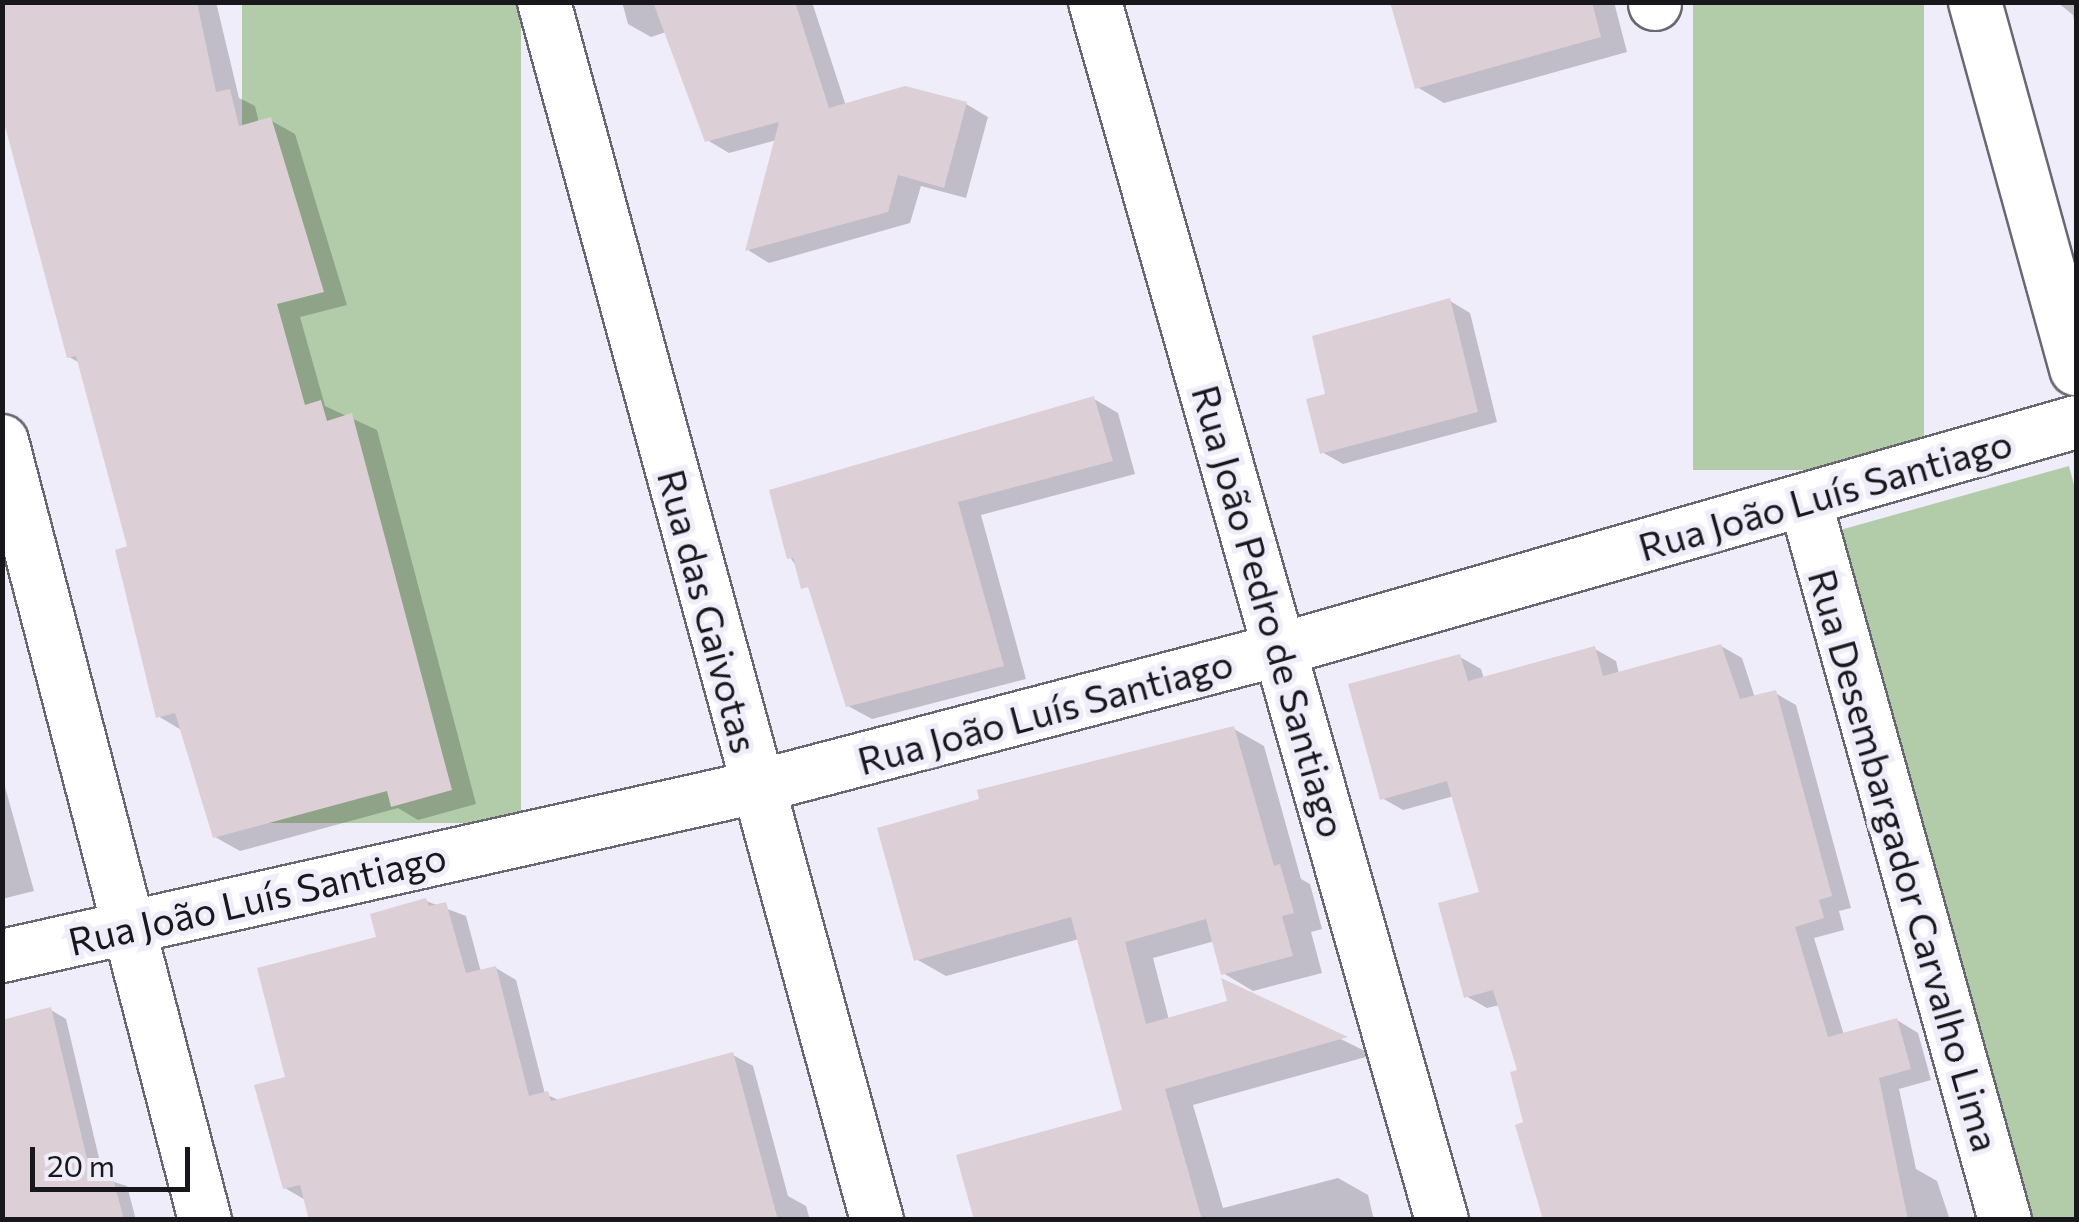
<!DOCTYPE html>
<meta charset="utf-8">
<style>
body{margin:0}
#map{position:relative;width:2079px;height:1222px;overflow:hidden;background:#f0edfa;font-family:Commissioner,sans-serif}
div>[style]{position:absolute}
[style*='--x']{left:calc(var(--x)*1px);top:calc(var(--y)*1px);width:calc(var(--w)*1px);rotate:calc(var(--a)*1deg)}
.green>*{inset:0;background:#b2cca9;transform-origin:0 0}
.shadow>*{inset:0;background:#0003}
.building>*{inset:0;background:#dccfd6}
.roads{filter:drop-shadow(2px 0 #696772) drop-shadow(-2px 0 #696772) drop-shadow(0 2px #696772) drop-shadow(0 -2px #696772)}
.minor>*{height:52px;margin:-26px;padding:0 26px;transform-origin:26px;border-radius:26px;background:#fff}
span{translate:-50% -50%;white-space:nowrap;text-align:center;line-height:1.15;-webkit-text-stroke:10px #f0edfa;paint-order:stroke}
.street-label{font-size:38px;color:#18171b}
.frame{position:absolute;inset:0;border:5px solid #18171b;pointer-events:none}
.scale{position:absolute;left:30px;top:1147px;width:160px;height:45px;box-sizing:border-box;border:5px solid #18171b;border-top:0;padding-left:12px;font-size:30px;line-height:35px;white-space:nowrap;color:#18171b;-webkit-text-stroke:8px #f0edfa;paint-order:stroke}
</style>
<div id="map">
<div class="green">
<i style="left:242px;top:3px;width:279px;height:820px"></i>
<i style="left:1693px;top:3px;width:231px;height:467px"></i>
<i style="clip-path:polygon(2069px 466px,2076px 492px,2076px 1219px,2029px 1219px,1840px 530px)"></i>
</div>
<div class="shadow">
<i style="clip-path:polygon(2px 2px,216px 2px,239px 98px,255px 106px,259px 123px,270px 120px,295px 134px,347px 305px,300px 317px,325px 406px,377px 430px,476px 804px,418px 820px,398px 808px,240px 851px,215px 837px,183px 731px,158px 716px,130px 548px,80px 363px,69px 357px)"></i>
<i style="clip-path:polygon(622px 2px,812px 2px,846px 106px,966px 104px,988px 117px,966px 198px,921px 186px,910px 223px,769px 263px,748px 250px,777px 140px,729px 153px,707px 140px,666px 32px,651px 37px,628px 24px)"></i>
<i style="clip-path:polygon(1393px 2px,1614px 2px,1627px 52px,1444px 103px,1417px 87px)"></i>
<i style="clip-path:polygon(2057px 2px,2076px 2px,2076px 30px,2073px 15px)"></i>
<i style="clip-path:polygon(1450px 301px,1470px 313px,1497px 422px,1343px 464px,1322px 452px,1328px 395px)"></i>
<i style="clip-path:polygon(1094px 399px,1118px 413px,1135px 474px,981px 515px,1026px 679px,872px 719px,848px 706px,813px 592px,790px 557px)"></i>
<i style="clip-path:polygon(1721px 646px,1742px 658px,1755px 698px,1775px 693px,1796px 705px,1851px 908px,1839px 911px,1844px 930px,1814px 938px,1844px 1035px,1897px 1020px,1918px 1033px,1931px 1080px,1899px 1089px,1916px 1169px,1937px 1181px,1950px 1220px,1544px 1220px,1520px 1072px,1500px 1005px,1487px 1008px,1466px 996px,1482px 894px,1454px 796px,1403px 810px,1382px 798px,1460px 657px,1481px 669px,1484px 679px,1595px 649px,1616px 661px,1619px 674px)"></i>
<i style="clip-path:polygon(1234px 729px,1264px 746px,1301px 879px,1310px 884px,1322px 929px,1311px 932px,1322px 973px,1253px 991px,1223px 973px,1215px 941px,1153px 958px,1169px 1020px,1230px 1003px,1225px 982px,1373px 1055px,1193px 1105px,1223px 1208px,1338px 1178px,1368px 1195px,1374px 1220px,976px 1220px,1125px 1112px,1079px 939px,946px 976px,916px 959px)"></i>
<i style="clip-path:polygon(2px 776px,34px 891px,2px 899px)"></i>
<i style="clip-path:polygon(426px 901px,466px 916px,481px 972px,496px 968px,516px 980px,545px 1094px,561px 1101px,733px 1055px,753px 1066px,788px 1196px,806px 1206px,810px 1220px,312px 1220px,307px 1201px,285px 1188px,288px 1079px,379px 939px)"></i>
<i style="clip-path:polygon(51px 1010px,66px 1019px,104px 1179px,127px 1186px,136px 1220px,2px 1220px)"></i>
</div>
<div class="building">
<i style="clip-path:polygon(2px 2px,197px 2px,216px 92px,230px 89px,239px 126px,271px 117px,324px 292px,277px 304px,305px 405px,321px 400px,327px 421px,352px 413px,452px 790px,391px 807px,387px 791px,213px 838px,175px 713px,156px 718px,115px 550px,127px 546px,76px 356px,67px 358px,2px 115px)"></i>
<i style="clip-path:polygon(653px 2px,795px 2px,829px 108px,905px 86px,967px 102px,944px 188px,898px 175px,888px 212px,745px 251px,779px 122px,705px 142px)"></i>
<i style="clip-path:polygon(1390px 2px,1592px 2px,1601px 37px,1415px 89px)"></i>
<i style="clip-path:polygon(1450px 298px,1478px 412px,1320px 454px,1306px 399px,1325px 394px,1312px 336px)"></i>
<i style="clip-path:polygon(1094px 396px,1113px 461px,958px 502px,1004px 666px,846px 707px,808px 587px,801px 589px,793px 558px,787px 559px,769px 490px)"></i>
<i style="clip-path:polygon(1721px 644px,1740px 699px,1776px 690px,1832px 896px,1819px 900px,1824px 918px,1795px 927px,1828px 1037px,1897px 1018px,1911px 1069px,1879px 1078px,1908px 1220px,1543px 1220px,1515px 1125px,1523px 1122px,1510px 1072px,1517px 1070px,1493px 990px,1464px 998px,1438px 903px,1479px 892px,1447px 781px,1380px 800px,1348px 684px,1460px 654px,1468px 681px,1595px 646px,1603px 676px)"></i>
<i style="clip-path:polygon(1234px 726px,1274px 866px,1280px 864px,1294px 913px,1282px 916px,1293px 956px,1221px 975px,1206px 919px,1125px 942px,1146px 1024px,1227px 1001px,1221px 978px,1348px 1037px,1165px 1089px,1202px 1220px,974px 1220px,956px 1155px,1122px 1110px,1071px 917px,914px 961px,877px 828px,979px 799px,977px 790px)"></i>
<i style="clip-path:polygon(426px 898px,429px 906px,446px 902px,466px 973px,496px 966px,529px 1096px,548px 1091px,551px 1101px,733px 1052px,778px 1220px,309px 1220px,300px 1185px,283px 1189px,254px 1085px,285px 1077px,257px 968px,376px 937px,370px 914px)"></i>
<i style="clip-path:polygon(51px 1007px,92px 1180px,112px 1174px,124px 1220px,2px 1220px,2px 1020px)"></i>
</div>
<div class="roads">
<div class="minor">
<i style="--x:544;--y:2;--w:1263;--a:74.71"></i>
<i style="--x:1095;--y:2;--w:1266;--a:74.1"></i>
<i style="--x:1655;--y:2;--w:2;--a:90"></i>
<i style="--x:1975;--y:2;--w:381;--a:74.6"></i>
<i style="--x:2;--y:441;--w:805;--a:75.39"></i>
<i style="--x:1805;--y:501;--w:746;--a:74.46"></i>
<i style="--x:2;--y:956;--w:773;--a:-12.63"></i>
<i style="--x:756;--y:787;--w:544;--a:-14.7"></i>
<i style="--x:1282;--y:649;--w:826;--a:-15.95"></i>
</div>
</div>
<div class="street-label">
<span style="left:1825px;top:494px;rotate:-16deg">Rua João Luís Santiago</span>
<span style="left:709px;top:611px;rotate:75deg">Rua das Gaivotas</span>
<span style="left:1270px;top:611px;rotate:74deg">Rua João Pedro de Santiago</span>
<span style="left:1045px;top:711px;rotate:-15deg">Rua João Luís Santiago</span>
<span style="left:1905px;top:860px;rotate:74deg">Rua Desembargador Carvalho Lima</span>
<span style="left:257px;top:898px;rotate:-13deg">Rua João Luís Santiago</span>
</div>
<div class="frame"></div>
<div class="scale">20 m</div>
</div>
